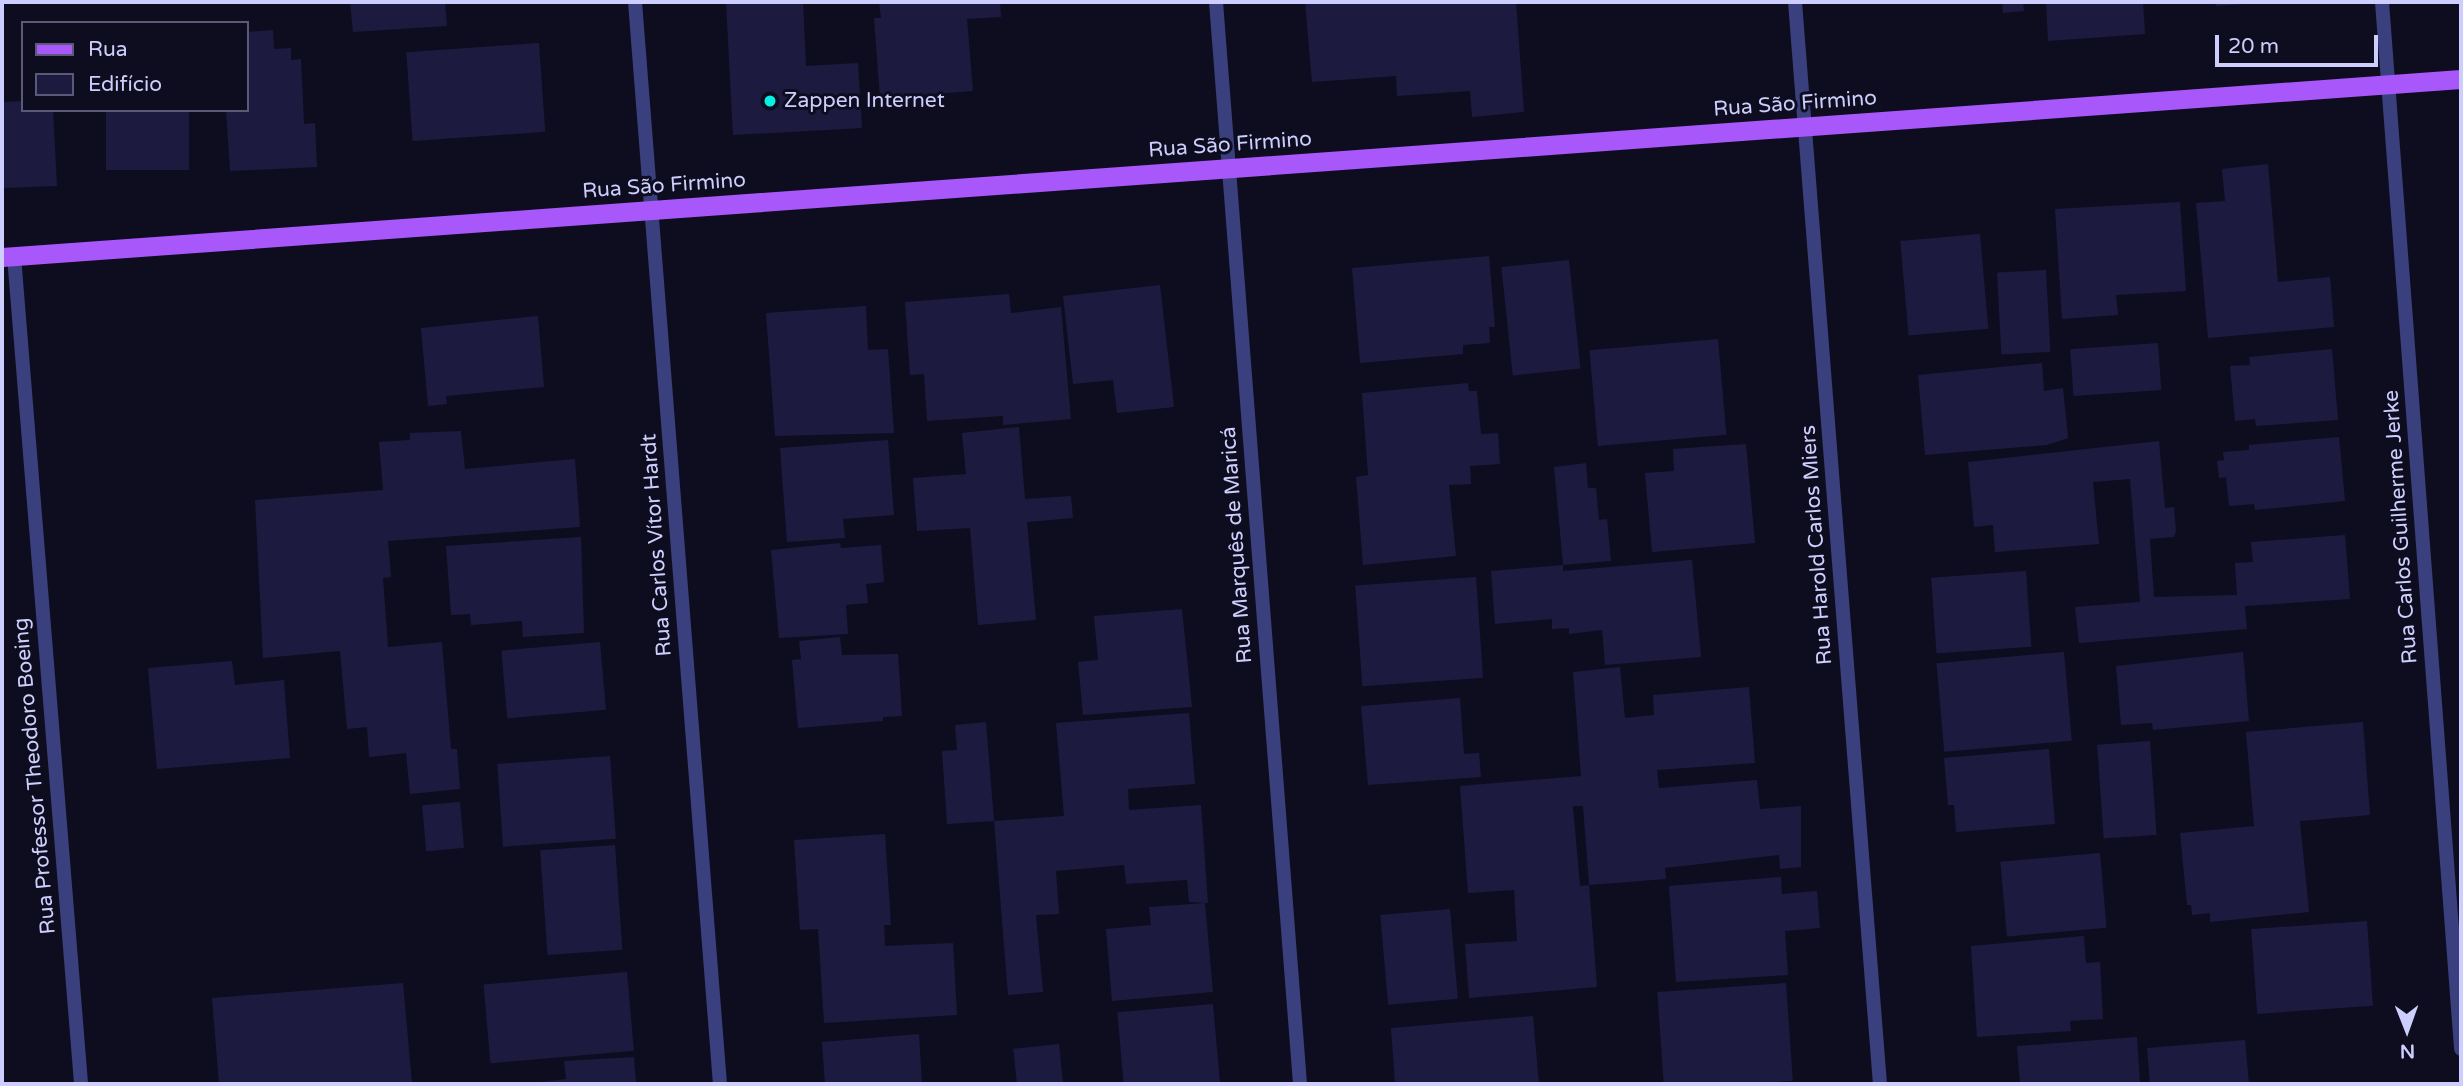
<!DOCTYPE html>
<meta charset="utf-8">
<style>
body{margin:0}
#map{position:relative;width:2463px;height:1086px;overflow:hidden;background:#0e0d1f;font-family:"Varela Round",sans-serif}
div>[style]{position:absolute}
[style*='--x']{left:calc(var(--x)*1px);top:calc(var(--y)*1px);width:calc(var(--w)*1px);rotate:calc(var(--a)*1deg)}
.building>*{inset:0;background:#1d1a40;transform-origin:0 0}
.minor>*{height:14px;margin:-7px;padding:0 7px;transform-origin:7px;border-radius:7px;background:#3a407d}
.primary>*{height:19px;margin:-9.5px;padding:0 9.5px;transform-origin:9.5px;border-radius:9.5px;background:#a858fa}
.dots>*{width:19px;height:19px;translate:-50% -50%;box-sizing:border-box;border:4px solid #0e0d1f;border-radius:50%}
span{translate:-50% -50%;white-space:nowrap;text-align:center;line-height:1.15;-webkit-text-stroke:6px #0e0d1f;paint-order:stroke}
.poi-label{font-size:21px;color:#cdcefd}
.left{translate:0 -50%;text-align:left}
.street-label{font-size:21px;color:#cdcefd}
.frame{position:absolute;inset:0;border:4px solid #cdcefd;pointer-events:none}
.legend{position:absolute;left:21px;top:21px;width:228px;height:91px;box-sizing:border-box;background:#0e0d1f;border:2px solid #5a5a78;margin:0;padding:9px 12px;list-style:none;font-size:21px;color:#cdcefd}
.legend li{display:flex;align-items:center;gap:14px;height:35px}
.legend b{width:35px;border:2px solid #5a5a78}
.north{position:absolute;left:2372px;top:995px;width:70px;height:70px;-webkit-text-stroke:5px #0e0d1f;paint-order:stroke;rotate:179deg;font-size:19px;font-weight:700;line-height:28px;text-align:center;color:#cdcefd}
.north::after{content:'';display:block;margin:auto;width:24px;height:32px;background:#cdcefd;clip-path:polygon(50% 0,100% 100%,50% 72%,0 100%)}
.scale{position:absolute;left:2215px;top:35px;width:163px;height:32px;box-sizing:border-box;border:4px solid #cdcefd;border-top:0;padding-left:9px;font-size:21px;line-height:24px;white-space:nowrap;color:#cdcefd;-webkit-text-stroke:5px #0e0d1f;paint-order:stroke}
</style>
<div id="map">
<div class="building">
<i style="clip-path:polygon(350px 2px,445px 2px,447px 26px,353px 32px)"></i>
<i style="clip-path:polygon(726px 2px,803px 2px,806px 66px,858px 63px,862px 128px,733px 135px)"></i>
<i style="clip-path:polygon(879px 2px,1000px 2px,1001px 17px,967px 19px,973px 91px,880px 98px,874px 18px,881px 18px)"></i>
<i style="clip-path:polygon(1305px 2px,1516px 2px,1524px 112px,1472px 117px,1470px 91px,1397px 96px,1396px 76px,1312px 82px)"></i>
<i style="clip-path:polygon(2002px 2px,2023px 2px,2024px 11px,2003px 13px)"></i>
<i style="clip-path:polygon(2046px 2px,2143px 2px,2145px 34px,2048px 41px)"></i>
<i style="clip-path:polygon(2215px 2px,2245px 2px,2245px 4px,2216px 6px)"></i>
<i style="clip-path:polygon(273px 30px,274px 49px,291px 48px,291px 60px,301px 59px,304px 124px,315px 123px,317px 167px,230px 171px,226px 110px,247px 110px,247px 32px)"></i>
<i style="left:539px;top:43px;width:89px;height:133px;rotate:86deg"></i>
<i style="clip-path:polygon(23px 101px,23px 110px,53px 110px,57px 186px,3px 188px,2px 102px)"></i>
<i style="left:106px;top:110px;width:83px;height:60px"></i>
<i style="clip-path:polygon(2268px 164px,2278px 282px,2330px 277px,2334px 327px,2208px 338px,2196px 203px,2225px 201px,2222px 169px)"></i>
<i style="clip-path:polygon(2180px 202px,2186px 291px,2116px 295px,2118px 315px,2062px 319px,2055px 209px)"></i>
<i style="left:1980px;top:234px;width:95px;height:80px;rotate:85deg"></i>
<i style="clip-path:polygon(1489px 256px,1495px 327px,1489px 327px,1490px 343px,1463px 345px,1463px 354px,1360px 363px,1352px 268px)"></i>
<i style="left:1569px;top:260px;width:109px;height:68px;rotate:84deg"></i>
<i style="left:2046px;top:270px;width:82px;height:49px;rotate:87deg"></i>
<i style="clip-path:polygon(1160px 285px,1174px 407px,1117px 413px,1113px 380px,1073px 384px,1063px 296px)"></i>
<i style="clip-path:polygon(1009px 294px,1011px 313px,1061px 307px,1071px 419px,1003px 425px,1003px 416px,927px 421px,924px 374px,910px 375px,905px 302px)"></i>
<i style="clip-path:polygon(866px 306px,868px 350px,888px 349px,894px 433px,775px 436px,766px 313px)"></i>
<i style="clip-path:polygon(538px 316px,544px 387px,446px 396px,447px 404px,428px 406px,421px 328px)"></i>
<i style="left:1718px;top:339px;width:96px;height:129px;rotate:85deg"></i>
<i style="left:2158px;top:343px;width:47px;height:88px;rotate:86deg"></i>
<i style="clip-path:polygon(2332px 349px,2338px 420px,2256px 426px,2255px 419px,2235px 421px,2230px 366px,2250px 365px,2249px 357px)"></i>
<i style="clip-path:polygon(2042px 363px,2044px 391px,2063px 388px,2068px 438px,2047px 445px,1925px 455px,1918px 375px)"></i>
<i style="clip-path:polygon(1468px 383px,1469px 391px,1477px 391px,1481px 434px,1498px 433px,1500px 464px,1470px 466px,1471px 484px,1449px 485px,1456px 556px,1363px 565px,1356px 477px,1368px 475px,1362px 393px)"></i>
<i style="clip-path:polygon(1019px 427px,1025px 499px,1071px 496px,1073px 518px,1027px 522px,1036px 620px,978px 625px,970px 528px,917px 531px,913px 478px,966px 474px,962px 433px)"></i>
<i style="clip-path:polygon(461px 431px,465px 469px,575px 459px,580px 527px,388px 541px,391px 577px,383px 578px,388px 647px,442px 642px,451px 749px,457px 749px,460px 789px,410px 794px,406px 753px,369px 757px,367px 727px,347px 729px,340px 651px,263px 658px,255px 500px,383px 490px,379px 442px,410px 440px,410px 433px)"></i>
<i style="clip-path:polygon(2339px 437px,2345px 501px,2255px 510px,2254px 504px,2229px 506px,2226px 477px,2219px 478px,2217px 461px,2224px 460px,2223px 452px,2249px 450px,2249px 445px)"></i>
<i style="clip-path:polygon(888px 440px,894px 515px,843px 519px,845px 538px,787px 542px,780px 448px)"></i>
<i style="clip-path:polygon(2159px 441px,2165px 508px,2174px 507px,2176px 531px,2174px 537px,2150px 539px,2154px 597px,2237px 595px,2235px 563px,2253px 562px,2251px 542px,2345px 535px,2350px 599px,2245px 606px,2247px 629px,2079px 643px,2075px 607px,2140px 602px,2130px 479px,2093px 482px,2099px 544px,1995px 552px,1993px 525px,1974px 527px,1968px 462px)"></i>
<i style="clip-path:polygon(1746px 444px,1755px 543px,1652px 552px,1645px 473px,1674px 471px,1673px 449px)"></i>
<i style="clip-path:polygon(1586px 463px,1588px 488px,1596px 488px,1599px 520px,1607px 519px,1611px 561px,1563px 565px,1554px 467px)"></i>
<i style="clip-path:polygon(581px 537px,584px 633px,523px 637px,522px 621px,471px 625px,470px 614px,451px 615px,446px 546px)"></i>
<i style="clip-path:polygon(840px 543px,841px 548px,881px 545px,884px 582px,866px 584px,868px 603px,846px 605px,848px 634px,779px 638px,771px 550px)"></i>
<i style="clip-path:polygon(1692px 560px,1701px 657px,1605px 665px,1602px 630px,1569px 634px,1569px 628px,1552px 629px,1552px 619px,1495px 624px,1491px 571px,1563px 565px,1563px 571px)"></i>
<i style="left:2026px;top:571px;width:76px;height:95px;rotate:86deg"></i>
<i style="left:1476px;top:577px;width:101px;height:121px;rotate:86deg"></i>
<i style="clip-path:polygon(1182px 609px,1192px 707px,1083px 715px,1078px 662px,1098px 660px,1094px 616px)"></i>
<i style="clip-path:polygon(840px 637px,842px 655px,898px 654px,902px 716px,883px 717px,883px 721px,798px 728px,792px 660px,801px 659px,799px 641px)"></i>
<i style="left:600px;top:642px;width:68px;height:99px;rotate:85deg"></i>
<i style="left:2064px;top:652px;width:89px;height:128px;rotate:85deg"></i>
<i style="clip-path:polygon(2243px 652px,2249px 721px,2153px 730px,2152px 723px,2121px 725px,2116px 666px)"></i>
<i style="clip-path:polygon(232px 661px,235px 685px,284px 680px,290px 758px,157px 769px,148px 668px)"></i>
<i style="clip-path:polygon(evenodd,1620px 667px,1625px 718px,1654px 715px,1653px 695px,1749px 687px,1755px 763px,1657px 770px,1659px 788px,1757px 780px,1760px 809px,1801px 806px,1801px 867px,1780px 869px,1779px 855px,1665px 868px,1666px 879px,1589px 885px,1597px 987px,1469px 998px,1465px 944px,1517px 941px,1514px 890px,1468px 893px,1460px 786px,1581px 776px,1573px 672px,1620px 667px,1573px 806px,1583px 806px,1589px 885px,1580px 886px,1573px 806px)"></i>
<i style="clip-path:polygon(1460px 698px,1464px 754px,1479px 753px,1481px 777px,1368px 785px,1361px 706px)"></i>
<i style="clip-path:polygon(1189px 713px,1195px 784px,1128px 789px,1129px 810px,1201px 805px,1208px 903px,1189px 902px,1187px 880px,1126px 884px,1124px 865px,1056px 871px,1059px 914px,1036px 915px,1043px 992px,1008px 995px,994px 821px,947px 824px,942px 751px,957px 750px,955px 725px,986px 722px,994px 821px,1064px 816px,1056px 723px)"></i>
<i style="clip-path:polygon(2363px 722px,2370px 815px,2300px 821px,2309px 912px,2210px 922px,2210px 913px,2192px 915px,2191px 905px,2187px 905px,2180px 833px,2254px 826px,2246px 732px)"></i>
<i style="left:2150px;top:741px;width:94px;height:53px;rotate:86deg"></i>
<i style="clip-path:polygon(2049px 749px,2055px 824px,1956px 832px,1954px 805px,1948px 805px,1944px 758px)"></i>
<i style="left:610px;top:756px;width:83px;height:113px;rotate:86deg"></i>
<i style="left:460px;top:802px;width:46px;height:38px;rotate:85deg"></i>
<i style="clip-path:polygon(885px 834px,891px 925px,884px 925px,885px 946px,953px 943px,957px 1015px,824px 1023px,818px 929px,800px 930px,794px 840px)"></i>
<i style="left:615px;top:845px;width:105px;height:75px;rotate:86deg"></i>
<i style="left:2100px;top:853px;width:75px;height:100px;rotate:85deg"></i>
<i style="clip-path:polygon(1781px 877px,1782px 894px,1817px 891px,1820px 928px,1785px 931px,1788px 975px,1676px 982px,1669px 886px)"></i>
<i style="clip-path:polygon(1205px 903px,1213px 992px,1112px 1001px,1106px 929px,1151px 925px,1149px 907px)"></i>
<i style="left:1450px;top:909px;width:90px;height:70px;rotate:85deg"></i>
<i style="left:2367px;top:921px;width:85px;height:116px;rotate:86deg"></i>
<i style="clip-path:polygon(2084px 936px,2086px 963px,2100px 962px,2103px 1019px,2070px 1021px,2071px 1031px,1977px 1037px,1971px 946px)"></i>
<i style="left:627px;top:972px;width:79px;height:144px;rotate:85deg"></i>
<i style="clip-path:polygon(403px 983px,412px 1084px,219px 1084px,212px 998px)"></i>
<i style="left:1786px;top:983px;width:98px;height:129px;rotate:86deg"></i>
<i style="left:1213px;top:1004px;width:80px;height:96px;rotate:85deg"></i>
<i style="clip-path:polygon(1533px 1016px,1539px 1084px,1395px 1084px,1391px 1028px)"></i>
<i style="clip-path:polygon(919px 1034px,922px 1084px,825px 1084px,822px 1042px)"></i>
<i style="clip-path:polygon(2137px 1037px,2140px 1084px,2020px 1084px,2017px 1046px)"></i>
<i style="clip-path:polygon(2245px 1040px,2249px 1084px,2150px 1084px,2147px 1048px)"></i>
<i style="left:1059px;top:1044px;width:40px;height:46px;rotate:84deg"></i>
<i style="clip-path:polygon(634px 1057px,636px 1084px,525px 1084px,566px 1079px,564px 1061px)"></i>
</div>
<div class="minor">
<i style="--x:635;--y:2;--w:1085;--a:85.51"></i>
<i style="--x:1216;--y:2;--w:1085;--a:85.56"></i>
<i style="--x:1795;--y:2;--w:1085;--a:85.51"></i>
<i style="--x:2382;--y:2;--w:1050;--a:85.68"></i>
<i style="--x:14;--y:256;--w:831;--a:85.37"></i>
</div>
<div class="primary">
<i style="--x:2;--y:257;--w:2465;--a:-4.14"></i>
</div>
<div class="dots">
<i style="left:770px;top:101px;background:#08efe8"></i>
</div>
<div class="poi-label">
<span class="left" style="left:784px;top:101px">Zappen Internet</span>
</div>
<div class="street-label">
<span style="left:1795px;top:104px;rotate:-4deg">Rua São Firmino</span>
<span style="left:1230px;top:145px;rotate:-4deg">Rua São Firmino</span>
<span style="left:664px;top:186px;rotate:-4deg">Rua São Firmino</span>
<span style="left:2401px;top:527px;rotate:-94deg">Rua Carlos Guilherme Jerke</span>
<span style="left:657px;top:545px;rotate:-94deg">Rua Carlos Vítor Hardt</span>
<span style="left:1237px;top:545px;rotate:-94deg">Rua Marquês de Maricá</span>
<span style="left:1817px;top:545px;rotate:-94deg">Rua Harold Carlos Miers</span>
<span style="left:35px;top:776px;rotate:-95deg">Rua Professor Theodoro Boeing</span>
</div>
<div class="frame"></div>
<ul class="legend">
<li><b style="height:9px;background:#a858fa"></b>Rua</li>
<li><b style="height:19px;background:#1d1a40"></b>Edifício</li>
</ul>
<div class="north">N</div>
<div class="scale">20 m</div>
</div>
